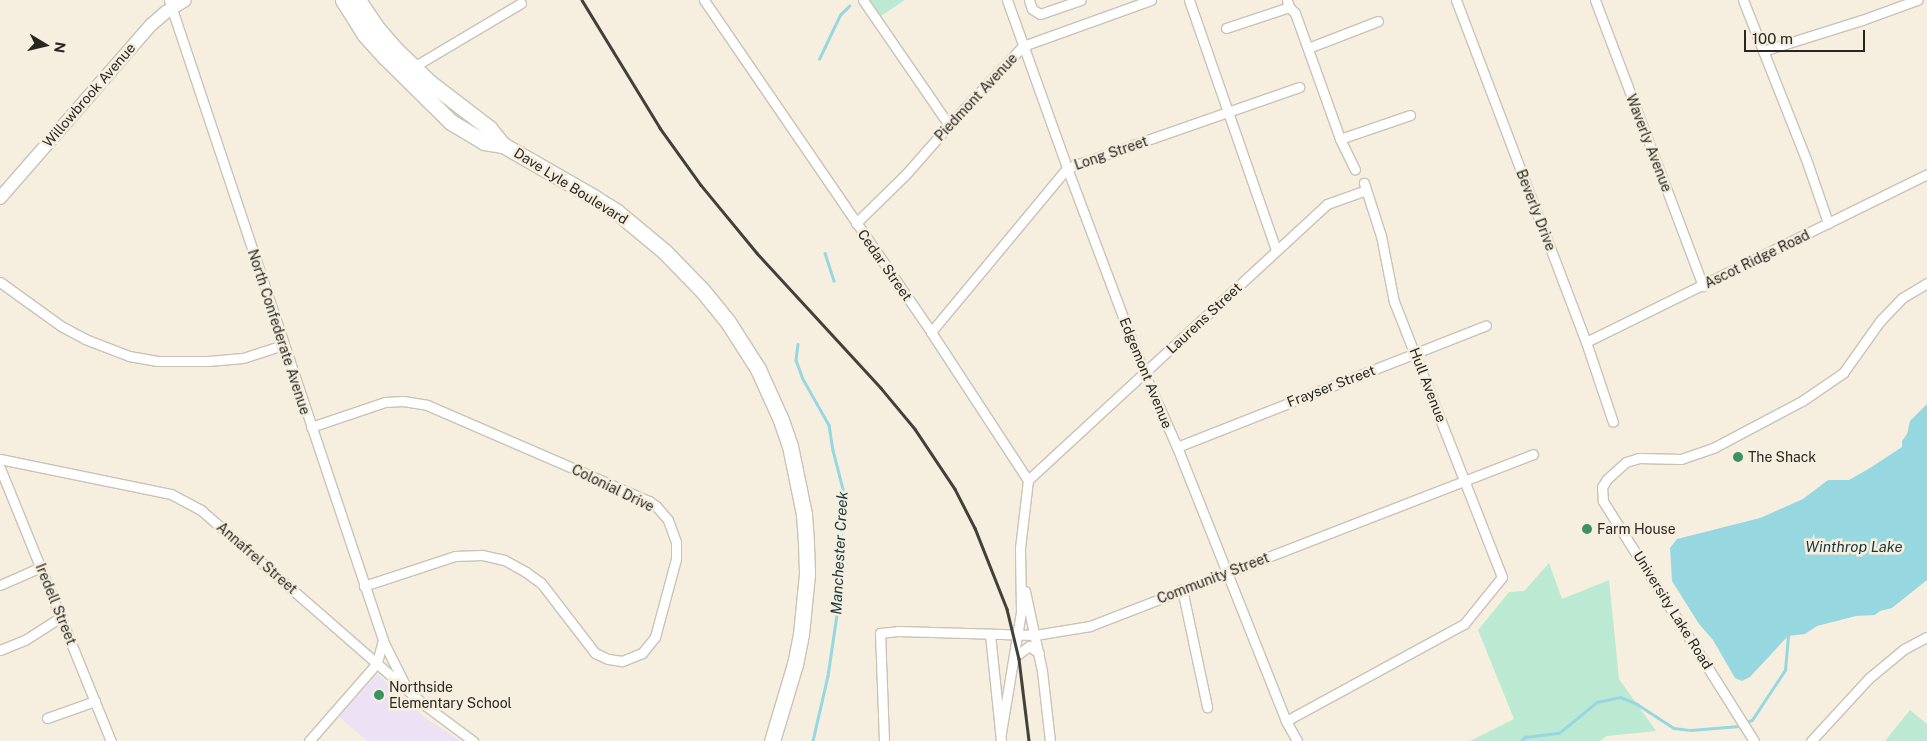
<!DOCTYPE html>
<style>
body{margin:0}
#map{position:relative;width:1927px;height:741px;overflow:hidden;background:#f6efdf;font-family:"Public Sans",sans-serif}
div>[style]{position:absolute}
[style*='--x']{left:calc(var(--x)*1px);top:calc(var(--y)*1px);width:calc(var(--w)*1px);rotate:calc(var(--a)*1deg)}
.education>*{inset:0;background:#ece1f5}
.green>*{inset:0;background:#bce9d2}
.water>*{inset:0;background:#97d7e0}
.stream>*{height:2.5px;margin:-1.25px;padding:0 1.25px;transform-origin:1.25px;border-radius:1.25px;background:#97d7e0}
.roads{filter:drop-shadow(1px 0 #cac3b4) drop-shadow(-1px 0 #cac3b4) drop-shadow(0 1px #cac3b4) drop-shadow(0 -1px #cac3b4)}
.street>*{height:9px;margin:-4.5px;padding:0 4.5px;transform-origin:4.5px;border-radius:4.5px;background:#fff}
.secondary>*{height:12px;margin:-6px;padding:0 6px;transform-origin:6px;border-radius:6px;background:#fff}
.primary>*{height:15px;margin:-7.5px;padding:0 7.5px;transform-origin:7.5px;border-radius:7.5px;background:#fff}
.rail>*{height:2.5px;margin:-1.25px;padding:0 1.25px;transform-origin:1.25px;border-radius:1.25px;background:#434039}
.dots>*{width:14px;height:14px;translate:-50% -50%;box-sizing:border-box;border:2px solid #f6efdf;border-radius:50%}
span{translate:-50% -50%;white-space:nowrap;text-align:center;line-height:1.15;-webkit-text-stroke:5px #f6efdf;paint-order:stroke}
.street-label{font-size:14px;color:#282620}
.poi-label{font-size:14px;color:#282620}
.left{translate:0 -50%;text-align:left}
.water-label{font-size:15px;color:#18373c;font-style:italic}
.north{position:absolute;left:20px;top:20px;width:50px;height:50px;-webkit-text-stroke:4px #f6efdf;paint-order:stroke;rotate:99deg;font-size:14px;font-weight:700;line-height:20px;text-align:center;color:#282620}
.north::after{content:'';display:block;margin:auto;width:18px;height:22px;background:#282620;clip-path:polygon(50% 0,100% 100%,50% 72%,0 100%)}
.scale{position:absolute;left:1744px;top:30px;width:121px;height:22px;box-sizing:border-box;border:2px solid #282620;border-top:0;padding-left:6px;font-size:15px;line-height:18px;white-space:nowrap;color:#282620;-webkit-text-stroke:4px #f6efdf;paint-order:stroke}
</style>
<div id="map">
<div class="education">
<i style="clip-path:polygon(377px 674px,424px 717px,461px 741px,367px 741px,339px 717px)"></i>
</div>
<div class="green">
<i style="clip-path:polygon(870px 0,905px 0,881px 16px)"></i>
<i style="clip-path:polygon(1549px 563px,1562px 599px,1609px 580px,1619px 679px,1656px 731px,1607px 736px,1600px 741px,1470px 741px,1514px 719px,1478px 630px,1509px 592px,1524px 591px)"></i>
<i style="clip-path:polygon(1910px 710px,1927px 724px,1927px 741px,1885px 741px)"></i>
</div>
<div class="water">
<i style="clip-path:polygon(1927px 404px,1927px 580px,1892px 608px,1880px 611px,1875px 615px,1856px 616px,1817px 626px,1805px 634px,1788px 636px,1750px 677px,1742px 681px,1735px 678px,1713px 640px,1699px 624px,1672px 581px,1670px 548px,1677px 539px,1760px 518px,1803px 499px,1828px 480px,1849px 480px,1870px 468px,1902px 447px,1902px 441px,1907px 434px,1910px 421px)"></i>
</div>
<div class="stream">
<i style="--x:819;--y:59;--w:49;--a:-64.5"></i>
<i style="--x:840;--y:15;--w:13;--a:-45"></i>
<i style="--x:825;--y:253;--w:29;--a:72"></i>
<i style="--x:798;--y:344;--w:16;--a:97"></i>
<i style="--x:796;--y:360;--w:20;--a:70"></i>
<i style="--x:803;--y:379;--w:53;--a:60.5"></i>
<i style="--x:829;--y:425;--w:25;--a:81"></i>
<i style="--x:833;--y:450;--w:40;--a:75.6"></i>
<i style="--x:843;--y:489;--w:37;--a:92"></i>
<i style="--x:842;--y:526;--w:34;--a:97"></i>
<i style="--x:838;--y:560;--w:34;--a:87"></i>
<i style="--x:840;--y:594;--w:83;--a:98.3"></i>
<i style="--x:828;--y:676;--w:67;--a:103"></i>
<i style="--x:1747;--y:722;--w:5;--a:-22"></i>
<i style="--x:1752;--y:720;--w:60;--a:-56.6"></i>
<i style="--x:1785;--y:670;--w:34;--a:-85"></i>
<i style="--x:1521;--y:741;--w:6;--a:-45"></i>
<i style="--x:1525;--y:737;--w:34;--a:-7"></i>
<i style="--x:1559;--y:733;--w:49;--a:-39.2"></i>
<i style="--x:1597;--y:702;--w:24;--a:-12"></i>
<i style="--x:1620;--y:697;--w:18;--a:22"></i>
<i style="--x:1637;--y:704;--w:44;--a:33"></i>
<i style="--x:1674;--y:728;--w:17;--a:7"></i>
<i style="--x:1691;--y:730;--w:48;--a:-4.8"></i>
</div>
<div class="roads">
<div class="street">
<i style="--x:169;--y:0;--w:675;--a:71.51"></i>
<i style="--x:383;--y:640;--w:24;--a:105"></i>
<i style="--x:377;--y:663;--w:103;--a:131.1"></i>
<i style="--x:704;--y:0;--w:402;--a:55.6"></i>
<i style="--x:931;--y:332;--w:177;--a:56.8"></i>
<i style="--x:1028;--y:480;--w:68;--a:96.7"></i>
<i style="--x:1020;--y:548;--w:64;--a:89.1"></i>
<i style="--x:1021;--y:612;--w:123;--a:99.4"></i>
<i style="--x:863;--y:0;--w:152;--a:55.5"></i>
<i style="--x:1007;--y:0;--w:178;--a:70.3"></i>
<i style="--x:1067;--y:168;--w:219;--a:69.4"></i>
<i style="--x:1144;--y:373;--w:81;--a:66"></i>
<i style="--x:1177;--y:447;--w:295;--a:68.3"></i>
<i style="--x:1286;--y:721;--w:23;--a:61"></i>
<i style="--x:1029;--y:0;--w:9;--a:72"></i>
<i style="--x:1032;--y:9;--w:9;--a:32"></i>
<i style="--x:1040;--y:14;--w:43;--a:-18.9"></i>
<i style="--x:1189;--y:0;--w:265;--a:70.8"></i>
<i style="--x:1456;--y:0;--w:366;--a:69.2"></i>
<i style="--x:1586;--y:342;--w:84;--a:71.4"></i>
<i style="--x:1595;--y:0;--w:306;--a:69.3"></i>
<i style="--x:1743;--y:0;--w:171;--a:68.4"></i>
<i style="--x:1806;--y:159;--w:68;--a:71"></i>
<i style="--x:1289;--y:7;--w:8;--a:45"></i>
<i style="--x:1295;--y:13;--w:134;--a:70.3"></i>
<i style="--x:1340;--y:139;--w:34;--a:64"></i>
<i style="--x:1226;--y:28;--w:66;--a:-18.4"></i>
<i style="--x:1289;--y:7;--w:7;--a:-106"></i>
<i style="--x:1308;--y:48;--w:75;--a:-21.1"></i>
<i style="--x:1763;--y:51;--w:104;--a:-17.4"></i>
<i style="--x:1862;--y:20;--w:59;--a:-20"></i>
<i style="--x:410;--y:69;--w:129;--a:-30.7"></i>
<i style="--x:1340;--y:139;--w:74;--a:-18.9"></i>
<i style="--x:856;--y:223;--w:70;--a:-44.4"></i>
<i style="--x:906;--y:174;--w:65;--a:-48.7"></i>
<i style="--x:949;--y:125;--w:108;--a:-46.9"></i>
<i style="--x:1023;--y:46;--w:136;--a:-19.8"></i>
<i style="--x:0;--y:282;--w:75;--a:35.8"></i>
<i style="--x:61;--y:326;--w:27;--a:28"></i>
<i style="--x:85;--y:339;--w:47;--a:21.1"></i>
<i style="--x:129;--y:356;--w:29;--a:10"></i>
<i style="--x:158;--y:361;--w:50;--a:0"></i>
<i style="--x:208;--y:361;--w:35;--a:-5"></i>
<i style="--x:243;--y:358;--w:42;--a:-18"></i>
<i style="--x:931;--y:332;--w:213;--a:-50.3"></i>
<i style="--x:1067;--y:168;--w:246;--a:-19.2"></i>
<i style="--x:1586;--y:342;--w:380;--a:-26.2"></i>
<i style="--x:311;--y:427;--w:78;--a:-18.7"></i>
<i style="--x:385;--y:402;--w:18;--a:-3"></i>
<i style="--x:403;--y:401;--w:24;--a:9"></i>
<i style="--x:427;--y:405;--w:242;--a:23.4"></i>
<i style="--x:649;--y:501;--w:9;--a:36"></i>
<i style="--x:656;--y:506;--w:18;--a:49"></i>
<i style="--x:668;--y:520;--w:23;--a:70"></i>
<i style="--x:676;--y:542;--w:17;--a:90"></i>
<i style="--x:676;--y:559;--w:81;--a:105.1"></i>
<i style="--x:655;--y:637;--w:21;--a:129"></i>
<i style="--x:642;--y:653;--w:22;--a:158"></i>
<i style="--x:622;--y:661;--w:14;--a:-172"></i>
<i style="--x:608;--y:659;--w:14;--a:-155"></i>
<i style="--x:595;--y:653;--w:88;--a:-127.6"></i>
<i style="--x:541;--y:583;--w:19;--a:-144"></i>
<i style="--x:526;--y:572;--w:25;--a:-151"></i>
<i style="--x:504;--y:560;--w:23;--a:-167"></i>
<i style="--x:482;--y:555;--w:27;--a:178"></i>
<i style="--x:455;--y:556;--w:96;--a:161.8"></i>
<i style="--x:1177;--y:447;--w:332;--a:-21.5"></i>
<i style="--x:0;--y:459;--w:175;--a:11.6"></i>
<i style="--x:171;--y:494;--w:34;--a:28"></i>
<i style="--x:201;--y:510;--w:298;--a:41.1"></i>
<i style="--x:426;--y:706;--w:59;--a:36.7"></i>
<i style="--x:0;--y:468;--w:295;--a:67.9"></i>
<i style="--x:1028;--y:480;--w:407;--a:-42.7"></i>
<i style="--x:1327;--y:204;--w:41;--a:-19.7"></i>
<i style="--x:0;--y:585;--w:45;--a:-23.7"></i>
<i style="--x:1182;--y:589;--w:121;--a:78"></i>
<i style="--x:1025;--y:591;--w:82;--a:78"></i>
<i style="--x:1042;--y:671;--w:70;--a:83.5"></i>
<i style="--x:990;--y:634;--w:108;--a:84.1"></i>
<i style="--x:383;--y:641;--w:49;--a:63.4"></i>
<i style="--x:0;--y:650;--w:27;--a:-22"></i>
<i style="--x:25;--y:640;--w:43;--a:-32.6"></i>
<i style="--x:1014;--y:657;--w:19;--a:-36"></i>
<i style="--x:1029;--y:646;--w:12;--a:35"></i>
<i style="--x:47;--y:718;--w:51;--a:-19.5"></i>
<i style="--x:1286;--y:721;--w:203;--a:-28.6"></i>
<i style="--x:1464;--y:624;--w:60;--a:-51"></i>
<i style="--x:1502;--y:577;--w:295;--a:-111.4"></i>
<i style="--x:1394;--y:302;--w:67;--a:-101.1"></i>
<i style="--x:1381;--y:236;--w:56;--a:-107.8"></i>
<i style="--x:884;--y:741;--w:108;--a:-92.1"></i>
<i style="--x:880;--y:633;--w:18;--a:-6"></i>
<i style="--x:898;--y:631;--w:137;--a:1.7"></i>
<i style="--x:1035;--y:635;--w:56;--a:-9.3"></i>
<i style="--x:1090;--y:626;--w:475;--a:-21.2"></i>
<i style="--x:1754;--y:741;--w:284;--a:-122.2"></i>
<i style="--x:1603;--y:501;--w:14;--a:-94"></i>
<i style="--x:1602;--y:487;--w:9;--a:-58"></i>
<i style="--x:1607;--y:479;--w:25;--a:-42"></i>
<i style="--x:1626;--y:462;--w:14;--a:-17"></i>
<i style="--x:1639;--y:458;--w:42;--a:1.4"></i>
<i style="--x:1681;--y:459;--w:36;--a:-19"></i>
<i style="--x:1715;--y:447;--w:98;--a:-27.9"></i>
<i style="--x:1802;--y:401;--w:50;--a:-34.3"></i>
<i style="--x:1843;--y:373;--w:64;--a:-54.6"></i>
<i style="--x:1880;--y:321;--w:32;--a:-46"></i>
<i style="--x:1902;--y:298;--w:29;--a:-31"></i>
<i style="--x:1811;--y:741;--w:86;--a:-47.4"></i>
<i style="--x:1869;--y:678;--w:45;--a:-39.6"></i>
<i style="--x:1904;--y:649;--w:26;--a:-28"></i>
</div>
<div class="secondary">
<i style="--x:0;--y:198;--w:230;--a:-48.9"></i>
<i style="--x:151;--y:25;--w:20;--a:-41"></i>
<i style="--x:166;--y:12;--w:22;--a:-32"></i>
</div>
<div class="primary">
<i style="--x:343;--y:0;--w:41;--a:57.8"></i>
<i style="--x:365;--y:35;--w:30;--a:48"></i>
<i style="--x:385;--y:57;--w:93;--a:44.6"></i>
<i style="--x:451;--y:122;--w:39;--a:31"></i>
<i style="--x:484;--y:142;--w:19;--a:9"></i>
<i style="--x:358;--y:0;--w:32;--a:56"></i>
<i style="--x:376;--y:27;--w:28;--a:49"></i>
<i style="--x:394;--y:48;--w:49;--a:44.2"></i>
<i style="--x:429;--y:82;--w:76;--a:37.5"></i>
<i style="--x:489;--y:128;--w:22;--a:51"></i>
<i style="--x:503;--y:145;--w:106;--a:29.9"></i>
<i style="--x:595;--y:198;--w:26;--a:32"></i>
<i style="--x:617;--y:212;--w:61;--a:39.7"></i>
<i style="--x:664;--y:251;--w:54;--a:45.7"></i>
<i style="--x:702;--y:290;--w:41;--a:50.9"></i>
<i style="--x:728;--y:322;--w:56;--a:57.4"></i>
<i style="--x:758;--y:369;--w:56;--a:65.7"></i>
<i style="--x:781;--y:420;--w:28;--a:71"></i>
<i style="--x:790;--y:446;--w:69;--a:78.4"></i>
<i style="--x:804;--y:514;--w:30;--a:86"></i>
<i style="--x:806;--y:544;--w:30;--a:88"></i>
<i style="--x:807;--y:574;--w:60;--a:95.7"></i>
<i style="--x:801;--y:634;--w:31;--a:101"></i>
<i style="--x:795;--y:664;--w:80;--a:106.6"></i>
</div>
</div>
<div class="rail">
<i style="--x:582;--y:0;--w:150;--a:58.6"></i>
<i style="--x:660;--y:128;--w:70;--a:54.3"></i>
<i style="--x:701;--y:185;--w:88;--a:50.5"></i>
<i style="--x:757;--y:253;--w:183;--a:47.4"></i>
<i style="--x:881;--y:388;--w:53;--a:50.3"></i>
<i style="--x:915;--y:429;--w:72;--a:56.3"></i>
<i style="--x:955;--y:489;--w:44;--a:62.9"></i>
<i style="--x:975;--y:528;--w:87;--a:68.4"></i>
<i style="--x:1007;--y:609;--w:51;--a:76.5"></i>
<i style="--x:1019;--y:659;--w:83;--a:83"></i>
</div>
<div class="dots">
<i style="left:1738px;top:457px;background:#3c9165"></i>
<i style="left:1587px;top:529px;background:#3c9165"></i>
<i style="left:379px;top:695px;background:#3c9165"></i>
</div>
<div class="street-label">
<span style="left:89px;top:95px;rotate:-49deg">Willowbrook Avenue</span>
<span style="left:976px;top:97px;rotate:-47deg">Piedmont Avenue</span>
<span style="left:1649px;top:143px;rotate:69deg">Waverly Avenue</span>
<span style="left:1111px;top:153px;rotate:-19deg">Long Street</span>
<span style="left:571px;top:186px;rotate:32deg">Dave Lyle Boulevard</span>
<span style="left:1536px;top:210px;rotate:69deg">Beverly Drive</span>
<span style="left:1757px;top:259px;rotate:-26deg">Ascot Ridge Road</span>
<span style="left:885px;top:265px;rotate:55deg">Cedar Street</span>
<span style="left:1204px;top:318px;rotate:-43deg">Laurens Street</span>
<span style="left:279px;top:332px;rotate:72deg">North Confederate Avenue</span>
<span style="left:1146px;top:373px;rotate:68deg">Edgemont Avenue</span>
<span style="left:1428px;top:385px;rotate:69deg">Hull Avenue</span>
<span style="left:1331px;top:386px;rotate:-21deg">Frayser Street</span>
<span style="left:613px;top:488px;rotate:26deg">Colonial Drive</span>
<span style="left:257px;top:558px;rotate:41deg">Annafrel Street</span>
<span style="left:1213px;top:578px;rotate:-21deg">Community Street</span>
<span style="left:56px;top:604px;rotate:68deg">Iredell Street</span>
<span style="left:1673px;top:610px;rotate:58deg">University Lake Road</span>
</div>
<div class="poi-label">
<span class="left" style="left:1748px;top:457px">The Shack</span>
<span class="left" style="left:1597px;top:529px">Farm House</span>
<span class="left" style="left:389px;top:695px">Northside<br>Elementary School</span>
</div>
<div class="water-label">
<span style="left:1854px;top:547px">Winthrop Lake</span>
<span style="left:839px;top:553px;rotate:-87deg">Manchester Creek</span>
</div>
<div class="north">N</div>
<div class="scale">100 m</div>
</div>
